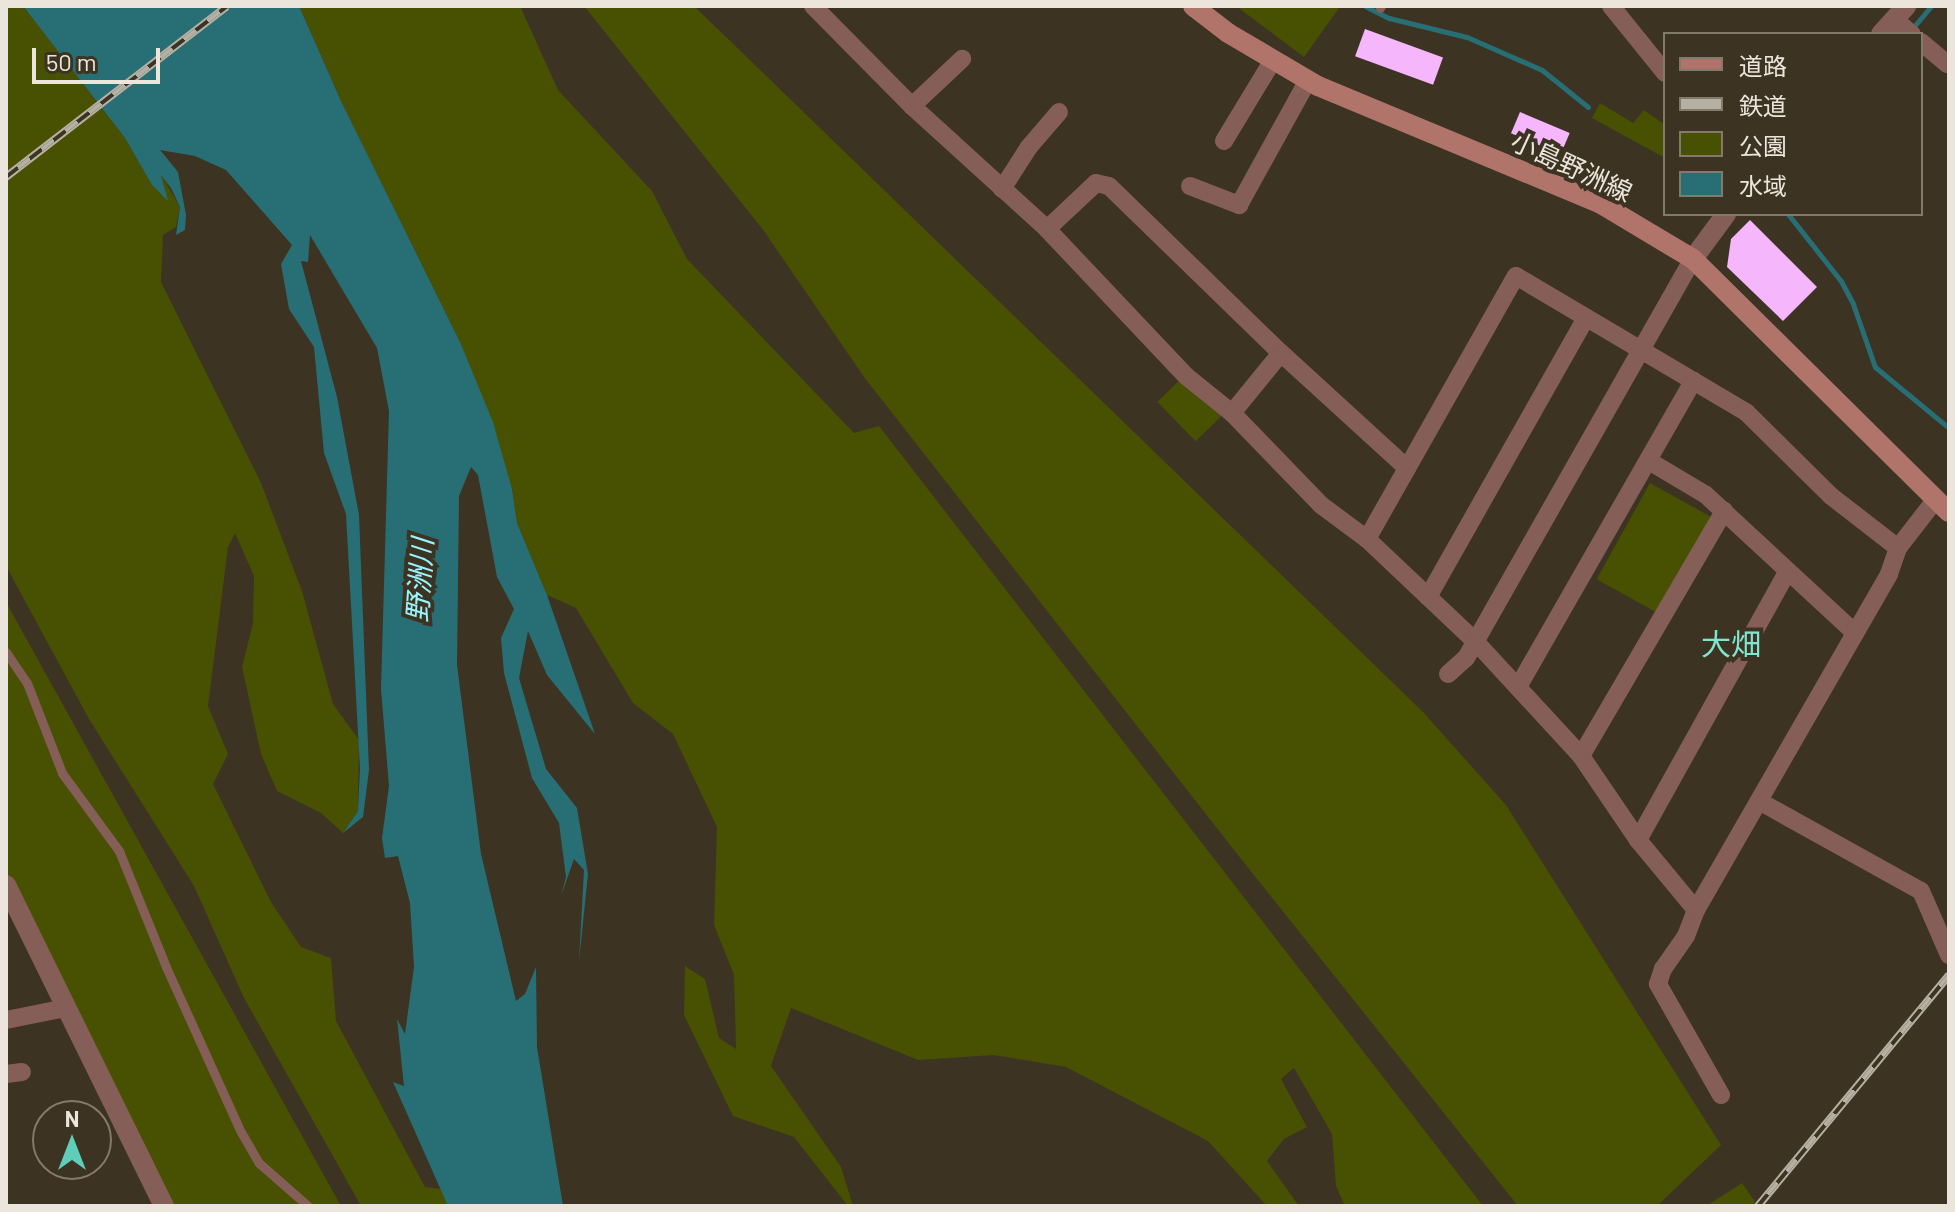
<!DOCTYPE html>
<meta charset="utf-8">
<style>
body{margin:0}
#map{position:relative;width:1955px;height:1212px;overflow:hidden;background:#3c3323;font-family:Barlow,"Noto Sans JP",sans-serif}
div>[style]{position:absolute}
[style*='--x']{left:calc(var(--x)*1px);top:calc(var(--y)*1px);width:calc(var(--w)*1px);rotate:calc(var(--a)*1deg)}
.green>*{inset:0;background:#485002;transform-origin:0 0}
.water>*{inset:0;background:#286f75}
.stream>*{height:5px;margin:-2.5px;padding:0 2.5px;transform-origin:2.5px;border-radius:2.5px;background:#286f75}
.building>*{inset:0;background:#f6b6fc;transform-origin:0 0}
.service>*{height:9px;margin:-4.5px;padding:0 4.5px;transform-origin:4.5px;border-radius:4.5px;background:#855e57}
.minor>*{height:18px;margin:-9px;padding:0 9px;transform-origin:9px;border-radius:9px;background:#855e57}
.tertiary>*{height:20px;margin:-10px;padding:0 10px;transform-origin:10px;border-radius:10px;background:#855e57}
.secondary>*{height:20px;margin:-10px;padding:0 10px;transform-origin:10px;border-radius:10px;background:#b1746a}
.rail>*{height:8px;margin-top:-4px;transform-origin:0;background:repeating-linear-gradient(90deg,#3c3323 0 15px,#b6afa3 0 30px);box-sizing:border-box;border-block:2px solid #b6afa3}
span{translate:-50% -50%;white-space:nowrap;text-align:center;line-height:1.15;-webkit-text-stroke:8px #3c3323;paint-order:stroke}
.street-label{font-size:26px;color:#ebe5db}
.water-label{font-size:28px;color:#99f5fd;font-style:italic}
.quarter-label{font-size:30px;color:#81e6d0}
.frame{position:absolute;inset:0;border:8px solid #ebe5db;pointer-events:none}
.legend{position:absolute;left:1663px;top:32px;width:260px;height:184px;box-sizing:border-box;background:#3c3323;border:2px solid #827a6d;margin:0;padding:10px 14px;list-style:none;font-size:24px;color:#ebe5db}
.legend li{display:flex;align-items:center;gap:16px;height:40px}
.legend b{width:40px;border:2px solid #827a6d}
.north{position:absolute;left:32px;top:1100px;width:80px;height:80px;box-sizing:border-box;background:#3c3323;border:2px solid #827a6d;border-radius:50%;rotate:0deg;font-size:22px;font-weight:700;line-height:32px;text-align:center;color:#ebe5db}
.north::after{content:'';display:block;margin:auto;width:28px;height:36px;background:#5eceb8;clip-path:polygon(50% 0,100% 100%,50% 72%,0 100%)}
.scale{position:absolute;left:32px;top:48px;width:128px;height:36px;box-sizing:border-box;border:4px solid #ebe5db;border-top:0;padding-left:10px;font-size:24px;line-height:28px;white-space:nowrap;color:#ebe5db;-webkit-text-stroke:6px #3c3323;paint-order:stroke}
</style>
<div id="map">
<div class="green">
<i style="clip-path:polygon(6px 6px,23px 6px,125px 138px,152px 185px,167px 199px,161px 174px,180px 207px,176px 227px,163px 235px,161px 282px,261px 483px,302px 591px,333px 704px,359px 740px,358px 811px,343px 833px,321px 813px,277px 791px,261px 754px,242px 667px,253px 623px,254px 576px,235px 533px,228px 547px,208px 706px,228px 754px,213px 784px,271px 902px,301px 947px,331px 958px,336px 1021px,425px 1187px,443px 1189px,448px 1206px,361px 1206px,244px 998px,194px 886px,89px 719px,6px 566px)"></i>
<i style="clip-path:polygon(299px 6px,520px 6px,558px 90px,652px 191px,687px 259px,854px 433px,879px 426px,1483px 1206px,1345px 1206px,1336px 1186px,1332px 1134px,1294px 1068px,1281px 1079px,1307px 1127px,1284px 1139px,1267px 1161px,1299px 1206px,1267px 1206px,1208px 1141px,1066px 1067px,994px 1055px,918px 1060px,791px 1008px,771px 1066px,841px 1167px,853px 1206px,848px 1206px,794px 1137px,733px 1116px,684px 1015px,685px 966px,705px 979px,719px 1038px,736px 1049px,734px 975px,714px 925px,717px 827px,673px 734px,633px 703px,576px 608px,547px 595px,517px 523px,512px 489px,460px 342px,341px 101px)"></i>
<i style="clip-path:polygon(584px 6px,694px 6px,1423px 712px,1506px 805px,1721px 1145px,1657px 1206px,1518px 1206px,1234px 850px,864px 377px,764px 231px)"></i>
<i style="clip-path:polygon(1236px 6px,1337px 6px,1339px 8px,1304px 57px)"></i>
<i style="clip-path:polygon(1600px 103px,1633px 123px,1644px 110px,1665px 125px,1665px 158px,1592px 118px)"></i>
<i style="left:1184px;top:376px;width:55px;height:37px;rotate:46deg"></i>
<i style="left:1650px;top:483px;width:71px;height:110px;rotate:29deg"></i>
<i style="clip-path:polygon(6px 602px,341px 1206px,169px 1206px,6px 882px)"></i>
<i style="clip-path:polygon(1742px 1183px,1758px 1206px,1706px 1206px)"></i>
</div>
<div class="water">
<i style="clip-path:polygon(23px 6px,299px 6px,341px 101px,460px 342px,493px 422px,512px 489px,517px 523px,547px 595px,595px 734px,547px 675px,528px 631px,519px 678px,546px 769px,577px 808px,588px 874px,579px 961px,584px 870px,574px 859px,561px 896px,566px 877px,559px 823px,532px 778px,504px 673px,501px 638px,514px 609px,497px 577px,478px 475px,471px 467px,459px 496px,457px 665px,481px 854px,516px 1001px,525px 994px,536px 967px,537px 1047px,563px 1206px,448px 1206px,393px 1082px,404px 1086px,397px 1019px,405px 1034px,414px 967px,410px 903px,398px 856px,385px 858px,382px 838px,389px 786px,381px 689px,389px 411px,377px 348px,310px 235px,308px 262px,301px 261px,337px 397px,359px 515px,369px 770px,363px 817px,343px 833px,358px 811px,360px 769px,346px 514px,324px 453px,314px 347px,289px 309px,281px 264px,292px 245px,226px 170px,195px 156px,160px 150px,178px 172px,186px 215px,185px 230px,176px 235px,180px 207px,171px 188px,161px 175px,168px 201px,152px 185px,125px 138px)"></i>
</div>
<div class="stream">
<i style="--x:1365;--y:6;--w:27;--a:27"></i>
<i style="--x:1389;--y:18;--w:80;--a:13.7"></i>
<i style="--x:1467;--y:37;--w:82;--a:23.7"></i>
<i style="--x:1542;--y:70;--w:59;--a:38.8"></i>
<i style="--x:1911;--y:30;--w:31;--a:-50"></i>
<i style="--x:1788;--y:214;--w:85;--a:51.7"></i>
<i style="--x:1841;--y:281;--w:26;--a:62"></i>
<i style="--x:1853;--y:304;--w:67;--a:70.8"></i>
<i style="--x:1875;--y:367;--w:96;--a:39.5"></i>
</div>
<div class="building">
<i style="left:1365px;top:29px;width:83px;height:29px;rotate:20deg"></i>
<i style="left:1520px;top:112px;width:54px;height:23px;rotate:23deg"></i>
<i style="clip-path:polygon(1750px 220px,1817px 287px,1783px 321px,1727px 267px,1731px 239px)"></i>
</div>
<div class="service">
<i style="--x:1380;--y:8;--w:2;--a:-63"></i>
<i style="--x:6;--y:652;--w:37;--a:56"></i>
<i style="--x:27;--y:683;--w:97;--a:68.7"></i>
<i style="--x:62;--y:773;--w:97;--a:53.8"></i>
<i style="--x:119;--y:851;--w:125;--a:67.9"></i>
<i style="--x:166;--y:967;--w:181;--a:65.6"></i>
<i style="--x:241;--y:1132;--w:36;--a:60"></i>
<i style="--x:259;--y:1163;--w:65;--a:41.3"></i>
</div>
<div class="minor">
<i style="--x:813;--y:6;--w:141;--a:45.3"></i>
<i style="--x:912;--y:106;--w:183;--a:42.3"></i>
<i style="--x:1047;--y:229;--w:202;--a:46.6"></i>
<i style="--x:1186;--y:376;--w:59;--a:38.8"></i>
<i style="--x:1232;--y:413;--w:128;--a:45.9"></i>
<i style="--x:1321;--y:505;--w:57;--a:36.5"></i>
<i style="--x:1367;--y:539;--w:149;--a:43.4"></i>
<i style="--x:1475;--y:641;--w:156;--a:47.3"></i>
<i style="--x:1581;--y:756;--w:102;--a:55.8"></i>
<i style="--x:1638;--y:840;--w:91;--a:50.4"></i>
<i style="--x:1611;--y:6;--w:86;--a:51.1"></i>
<i style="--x:1894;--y:19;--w:23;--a:40"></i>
<i style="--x:1921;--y:42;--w:34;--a:40"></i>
<i style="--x:1947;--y:64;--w:3;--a:-45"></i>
<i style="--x:912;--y:106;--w:69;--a:-43.2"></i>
<i style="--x:1224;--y:141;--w:95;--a:-58.8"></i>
<i style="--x:1190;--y:186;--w:53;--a:21.2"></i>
<i style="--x:1239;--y:205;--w:143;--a:-61.1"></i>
<i style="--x:1002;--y:189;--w:50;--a:-57.3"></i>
<i style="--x:1029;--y:147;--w:46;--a:-49.4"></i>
<i style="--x:1047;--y:229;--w:67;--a:-43.2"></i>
<i style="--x:1096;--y:183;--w:13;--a:13"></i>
<i style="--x:1109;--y:186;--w:240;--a:44.2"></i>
<i style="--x:1281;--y:353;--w:171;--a:42.4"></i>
<i style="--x:1232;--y:413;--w:77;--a:-50.8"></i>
<i style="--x:1649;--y:461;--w:66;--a:30.8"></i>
<i style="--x:1706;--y:495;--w:203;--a:42.8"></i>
<i style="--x:1367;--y:539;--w:302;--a:-60.5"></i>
<i style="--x:1516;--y:276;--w:267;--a:30.6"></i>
<i style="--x:1746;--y:412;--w:120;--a:44.7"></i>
<i style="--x:1831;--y:496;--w:85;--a:37.8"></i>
<i style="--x:1428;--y:597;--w:321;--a:-60.5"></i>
<i style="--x:1448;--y:674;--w:24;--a:-42"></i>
<i style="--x:1466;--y:658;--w:459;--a:-60.4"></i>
<i style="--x:1518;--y:687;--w:353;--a:-60.2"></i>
<i style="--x:1581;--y:756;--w:284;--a:-59.7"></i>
<i style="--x:1759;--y:801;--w:185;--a:29.1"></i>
<i style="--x:1921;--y:891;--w:70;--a:66.4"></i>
<i style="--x:1638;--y:840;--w:308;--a:-60.9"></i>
<i style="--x:6;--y:1020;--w:61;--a:-11.3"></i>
<i style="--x:6;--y:1074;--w:16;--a:-7"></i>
<i style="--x:1721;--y:1095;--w:128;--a:-119.6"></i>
<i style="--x:1658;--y:984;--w:16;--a:-72"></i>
<i style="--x:1663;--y:969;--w:40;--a:-55.1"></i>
<i style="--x:1686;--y:936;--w:28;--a:-69"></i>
<i style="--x:1696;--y:910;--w:387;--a:-60.1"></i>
<i style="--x:1889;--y:574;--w:28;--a:-71"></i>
<i style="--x:1898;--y:548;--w:62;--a:-52.2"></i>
</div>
<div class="tertiary">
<i style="--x:1881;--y:34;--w:38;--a:-48"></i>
<i style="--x:1693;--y:259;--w:56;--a:-53.7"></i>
<i style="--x:6;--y:885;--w:358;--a:63.8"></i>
</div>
<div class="secondary">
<i style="--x:1193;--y:6;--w:44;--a:37.6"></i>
<i style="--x:1228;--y:33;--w:104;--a:30.5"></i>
<i style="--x:1318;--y:86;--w:307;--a:22.6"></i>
<i style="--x:1601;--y:204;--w:107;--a:30.9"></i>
<i style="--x:1693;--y:259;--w:360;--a:44.7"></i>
</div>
<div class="rail">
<i style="--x:6;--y:177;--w:279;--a:-37.7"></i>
<i style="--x:1758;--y:1206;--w:300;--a:-50.4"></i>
</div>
<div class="street-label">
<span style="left:1572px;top:166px;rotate:25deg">小島野洲線</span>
</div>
<div class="water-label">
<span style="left:419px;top:580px;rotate:-86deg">野洲川</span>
</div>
<div class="quarter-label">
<span style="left:1731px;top:643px">大畑</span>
</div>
<div class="frame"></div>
<ul class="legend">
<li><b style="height:10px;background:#b1746a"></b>道路</li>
<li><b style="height:10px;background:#b6afa3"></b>鉄道</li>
<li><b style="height:22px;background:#485002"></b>公園</li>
<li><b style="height:22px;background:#286f75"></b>水域</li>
</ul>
<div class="north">N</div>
<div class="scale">50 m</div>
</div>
